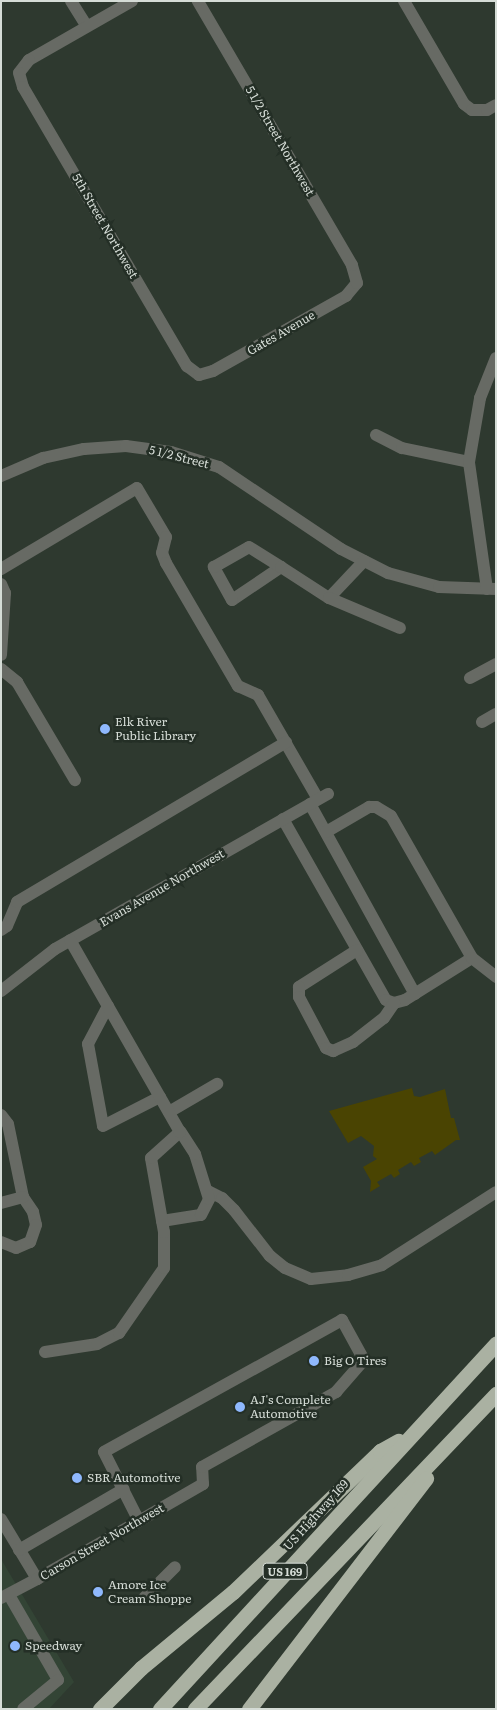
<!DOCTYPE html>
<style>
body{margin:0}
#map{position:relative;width:497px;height:1710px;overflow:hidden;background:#2e392f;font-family:Literata,serif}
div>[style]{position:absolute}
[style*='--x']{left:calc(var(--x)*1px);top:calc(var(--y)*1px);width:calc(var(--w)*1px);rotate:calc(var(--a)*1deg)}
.built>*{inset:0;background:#334435}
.green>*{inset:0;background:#4a4402}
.minor>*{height:12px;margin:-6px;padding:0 6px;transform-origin:6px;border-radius:6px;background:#676a64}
.highway>*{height:15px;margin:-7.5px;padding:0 7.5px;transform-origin:7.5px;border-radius:7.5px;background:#aab1a2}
.dots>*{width:14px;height:14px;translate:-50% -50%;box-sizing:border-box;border:2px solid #242f26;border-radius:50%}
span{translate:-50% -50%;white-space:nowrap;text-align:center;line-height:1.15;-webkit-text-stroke:5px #242f26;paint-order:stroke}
.shield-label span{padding:1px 4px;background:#242f26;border:1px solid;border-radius:4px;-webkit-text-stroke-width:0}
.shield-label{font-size:11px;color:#d5dcd6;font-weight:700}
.street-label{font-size:12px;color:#d5dcd6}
.poi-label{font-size:12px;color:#d5dcd6}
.left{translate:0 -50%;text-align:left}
.frame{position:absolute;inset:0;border:2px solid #d5dcd6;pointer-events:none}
</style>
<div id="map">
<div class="built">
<i style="clip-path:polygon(1px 1559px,74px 1682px,49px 1709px,1px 1709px)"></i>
</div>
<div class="green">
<i style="clip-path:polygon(412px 1088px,414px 1096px,420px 1097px,445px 1089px,451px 1118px,454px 1118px,460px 1140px,456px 1140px,435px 1155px,432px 1151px,419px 1158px,421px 1162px,414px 1166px,411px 1162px,398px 1170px,400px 1174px,394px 1178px,391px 1174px,377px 1182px,380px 1186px,370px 1192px,371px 1181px,363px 1167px,377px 1159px,373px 1156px,374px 1146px,361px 1136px,348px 1143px,329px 1111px)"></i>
</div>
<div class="minor">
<i style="--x:71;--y:1;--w:28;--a:58"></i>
<i style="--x:132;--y:1;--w:119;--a:150.2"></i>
<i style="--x:29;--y:60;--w:16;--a:128"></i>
<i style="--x:19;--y:73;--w:15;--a:74"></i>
<i style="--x:23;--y:87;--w:324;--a:59.6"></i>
<i style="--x:187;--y:366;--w:15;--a:37"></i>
<i style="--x:199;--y:375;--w:15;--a:-16"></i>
<i style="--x:213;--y:371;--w:153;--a:-29.4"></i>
<i style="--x:346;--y:296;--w:17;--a:-50"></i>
<i style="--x:357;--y:283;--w:19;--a:-106"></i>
<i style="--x:352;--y:265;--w:306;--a:-120.3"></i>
<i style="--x:404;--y:1;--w:119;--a:59.8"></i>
<i style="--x:464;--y:104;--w:10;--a:37"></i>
<i style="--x:472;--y:110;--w:15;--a:0"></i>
<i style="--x:487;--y:110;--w:10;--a:-29"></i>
<i style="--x:376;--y:435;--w:29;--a:27"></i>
<i style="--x:402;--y:448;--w:68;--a:11.8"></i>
<i style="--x:1;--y:476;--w:46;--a:-23.2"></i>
<i style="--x:43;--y:458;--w:42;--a:-12.4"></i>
<i style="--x:84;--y:449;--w:42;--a:-4.1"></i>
<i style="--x:126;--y:446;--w:45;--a:7.6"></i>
<i style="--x:171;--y:452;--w:50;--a:17.4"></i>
<i style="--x:219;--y:467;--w:147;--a:33.9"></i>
<i style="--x:341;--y:549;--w:53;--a:27.1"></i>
<i style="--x:388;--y:573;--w:53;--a:15.4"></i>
<i style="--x:439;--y:587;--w:57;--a:2"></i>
<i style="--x:281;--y:567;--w:59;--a:146"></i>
<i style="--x:232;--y:600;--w:38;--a:-119"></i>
<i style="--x:214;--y:567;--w:40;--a:-29.7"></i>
<i style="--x:249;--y:547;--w:38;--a:32"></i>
<i style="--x:281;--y:567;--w:57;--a:32.9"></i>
<i style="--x:329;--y:598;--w:51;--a:-46.6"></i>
<i style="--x:1;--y:569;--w:158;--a:-30.8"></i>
<i style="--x:137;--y:488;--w:57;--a:59.4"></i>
<i style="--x:166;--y:537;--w:16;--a:104"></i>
<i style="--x:162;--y:553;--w:11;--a:68"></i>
<i style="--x:166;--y:563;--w:143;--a:59.7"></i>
<i style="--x:238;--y:686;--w:22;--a:24"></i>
<i style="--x:258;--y:695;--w:120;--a:60"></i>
<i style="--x:1;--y:584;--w:10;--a:66"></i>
<i style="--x:5;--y:593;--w:62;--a:93.7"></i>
<i style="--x:487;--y:589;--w:128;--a:-98.1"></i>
<i style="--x:469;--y:462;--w:65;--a:-80.2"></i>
<i style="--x:480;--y:398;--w:43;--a:-68.2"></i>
<i style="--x:329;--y:598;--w:77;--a:22.9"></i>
<i style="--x:1;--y:669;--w:21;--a:39"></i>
<i style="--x:17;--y:682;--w:114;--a:59.4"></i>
<i style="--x:470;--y:678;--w:30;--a:-28"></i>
<i style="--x:482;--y:722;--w:16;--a:-30"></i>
<i style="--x:310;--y:804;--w:217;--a:61.1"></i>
<i style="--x:283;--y:819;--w:208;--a:60.4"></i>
<i style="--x:386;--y:1000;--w:9;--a:21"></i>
<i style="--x:394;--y:1003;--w:11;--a:-15"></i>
<i style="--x:405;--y:1000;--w:79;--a:-32.1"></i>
<i style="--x:326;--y:832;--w:50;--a:-30.2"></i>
<i style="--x:369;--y:807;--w:7;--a:0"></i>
<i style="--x:376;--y:807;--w:17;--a:31"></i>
<i style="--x:391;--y:816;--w:163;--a:60.3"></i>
<i style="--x:472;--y:958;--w:31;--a:38"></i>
<i style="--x:1;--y:930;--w:7;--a:-34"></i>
<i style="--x:7;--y:926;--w:26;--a:-67"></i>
<i style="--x:17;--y:902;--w:313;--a:-30.7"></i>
<i style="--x:357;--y:950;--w:69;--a:147.5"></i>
<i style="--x:299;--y:987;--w:10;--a:90"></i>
<i style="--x:299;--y:997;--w:58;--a:62.1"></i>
<i style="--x:326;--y:1048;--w:8;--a:23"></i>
<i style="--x:333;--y:1051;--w:22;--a:-24"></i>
<i style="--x:353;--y:1042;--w:39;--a:-38"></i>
<i style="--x:384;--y:1018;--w:18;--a:-56"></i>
<i style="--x:1;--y:991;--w:68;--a:-37.9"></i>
<i style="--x:55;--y:949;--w:314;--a:-29.6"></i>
<i style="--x:108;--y:1006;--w:43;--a:117.8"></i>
<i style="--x:88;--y:1044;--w:83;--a:79.6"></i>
<i style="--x:103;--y:1126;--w:64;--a:-27"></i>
<i style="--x:169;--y:1112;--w:56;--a:-30.3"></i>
<i style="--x:1;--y:1115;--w:11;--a:52"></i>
<i style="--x:8;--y:1124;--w:75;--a:78.4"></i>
<i style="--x:23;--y:1197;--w:18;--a:56"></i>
<i style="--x:33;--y:1212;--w:13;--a:77"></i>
<i style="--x:36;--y:1225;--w:18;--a:109"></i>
<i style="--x:30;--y:1242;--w:15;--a:157"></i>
<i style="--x:16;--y:1248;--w:16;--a:-158"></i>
<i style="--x:208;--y:1191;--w:16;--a:27"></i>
<i style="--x:222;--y:1198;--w:17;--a:45"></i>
<i style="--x:234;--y:1210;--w:58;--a:52"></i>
<i style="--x:270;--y:1256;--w:19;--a:39"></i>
<i style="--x:285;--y:1268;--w:28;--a:23"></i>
<i style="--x:311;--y:1279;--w:37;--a:-6"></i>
<i style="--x:348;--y:1275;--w:35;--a:-16"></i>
<i style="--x:382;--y:1265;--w:135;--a:-32.6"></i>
<i style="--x:1;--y:1203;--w:23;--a:-15"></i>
<i style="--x:162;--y:1221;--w:39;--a:-9"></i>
<i style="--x:201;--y:1215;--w:18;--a:-63"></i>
<i style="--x:209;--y:1199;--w:47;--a:-107.3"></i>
<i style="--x:195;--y:1154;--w:27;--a:-123"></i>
<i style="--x:45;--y:1352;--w:53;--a:-8.7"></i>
<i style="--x:97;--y:1344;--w:25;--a:-27"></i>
<i style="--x:119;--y:1333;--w:79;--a:-55.3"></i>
<i style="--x:164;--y:1268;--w:36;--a:-90"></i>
<i style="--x:164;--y:1232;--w:75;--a:-100"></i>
<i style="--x:151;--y:1158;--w:39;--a:-42"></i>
<i style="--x:180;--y:1132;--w:221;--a:-119.8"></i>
<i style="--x:1;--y:1519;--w:70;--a:59"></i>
<i style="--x:19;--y:1550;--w:121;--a:-30.2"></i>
<i style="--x:9;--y:1595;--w:98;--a:60"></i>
<i style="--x:58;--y:1680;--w:45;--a:140.4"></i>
<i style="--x:1;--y:1598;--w:41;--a:-27.8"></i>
<i style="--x:37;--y:1579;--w:117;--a:-29.6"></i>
<i style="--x:139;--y:1521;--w:74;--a:-30"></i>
<i style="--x:203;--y:1484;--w:17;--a:-93"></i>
<i style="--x:202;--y:1467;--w:154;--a:-29.2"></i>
<i style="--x:336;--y:1392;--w:43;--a:-48.8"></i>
<i style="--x:364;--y:1360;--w:46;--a:-118.8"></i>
<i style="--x:342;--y:1320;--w:272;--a:151"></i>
<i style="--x:104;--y:1452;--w:77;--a:63.1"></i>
<i style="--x:143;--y:1599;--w:45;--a:-45"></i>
</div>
<div class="highway">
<i style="--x:100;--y:1709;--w:58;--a:-45"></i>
<i style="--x:141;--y:1668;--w:119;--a:-39.6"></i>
<i style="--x:233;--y:1592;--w:204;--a:-43.8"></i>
<i style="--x:380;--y:1451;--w:21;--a:-29"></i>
<i style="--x:160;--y:1709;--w:497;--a:-47.4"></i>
<i style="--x:195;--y:1709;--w:436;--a:-46.3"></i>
<i style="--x:249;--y:1709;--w:291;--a:-52.5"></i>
</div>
<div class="dots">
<i style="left:105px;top:729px;background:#8fb8fd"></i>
<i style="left:314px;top:1361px;background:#8fb8fd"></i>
<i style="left:240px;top:1407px;background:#8fb8fd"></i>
<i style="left:77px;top:1478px;background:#8fb8fd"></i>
<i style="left:98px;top:1592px;background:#8fb8fd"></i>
<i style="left:15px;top:1646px;background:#8fb8fd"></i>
</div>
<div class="shield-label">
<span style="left:285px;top:1571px">US 169</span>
</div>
<div class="street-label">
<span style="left:280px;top:141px;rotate:60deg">5 1/2 Street Northwest</span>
<span style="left:105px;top:226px;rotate:60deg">5th Street Northwest</span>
<span style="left:281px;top:333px;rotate:-30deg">Gates Avenue</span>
<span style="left:179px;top:457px;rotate:14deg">5 1/2 Street</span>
<span style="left:162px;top:888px;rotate:-30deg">Evans Avenue Northwest</span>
<span style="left:316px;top:1515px;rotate:-48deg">US Highway 169</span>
<span style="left:102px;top:1542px;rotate:-30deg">Carson Street Northwest</span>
</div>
<div class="poi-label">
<span class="left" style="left:115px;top:729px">Elk River<br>Public Library</span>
<span class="left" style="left:324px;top:1361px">Big O Tires</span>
<span class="left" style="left:250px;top:1407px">AJ's Complete<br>Automotive</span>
<span class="left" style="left:87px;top:1478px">SBR Automotive</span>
<span class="left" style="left:108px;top:1592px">Amore Ice<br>Cream Shoppe</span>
<span class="left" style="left:25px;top:1646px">Speedway</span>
</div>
<div class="frame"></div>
</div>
